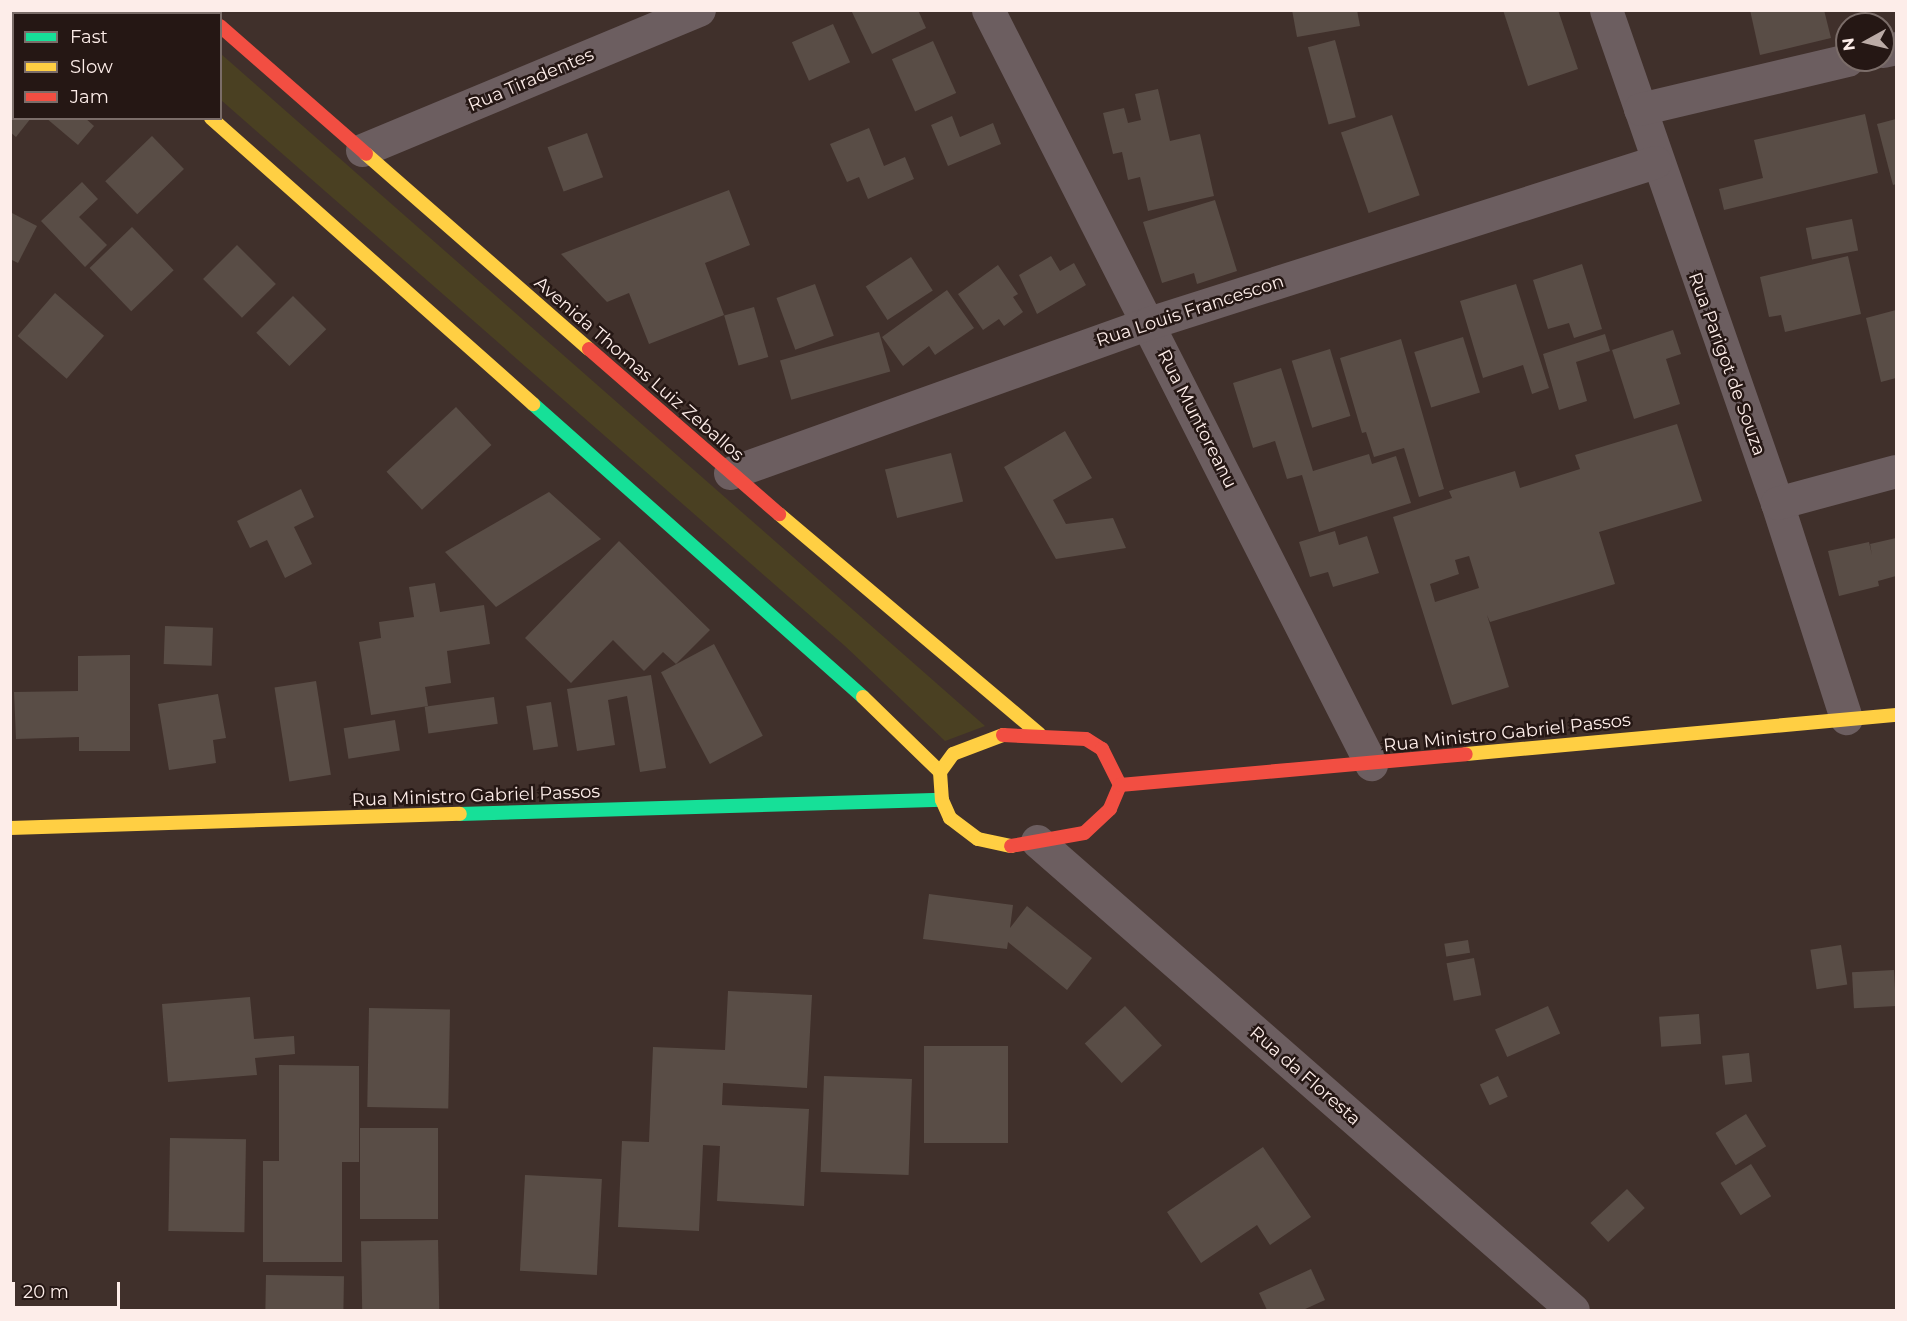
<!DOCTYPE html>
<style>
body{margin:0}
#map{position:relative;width:1907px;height:1321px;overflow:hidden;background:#40302b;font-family:Montserrat,sans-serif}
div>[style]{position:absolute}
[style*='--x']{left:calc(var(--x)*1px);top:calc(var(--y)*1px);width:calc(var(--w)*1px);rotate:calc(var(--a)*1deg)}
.green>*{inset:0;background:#4a4022}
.building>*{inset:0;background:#594d46;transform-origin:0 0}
.street>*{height:33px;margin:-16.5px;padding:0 16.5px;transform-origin:16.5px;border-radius:16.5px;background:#6c5e60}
.fast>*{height:14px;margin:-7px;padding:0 7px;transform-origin:7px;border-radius:7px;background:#16e098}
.slow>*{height:14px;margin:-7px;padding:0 7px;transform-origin:7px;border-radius:7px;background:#ffcf43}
.jam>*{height:14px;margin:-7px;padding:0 7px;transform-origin:7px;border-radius:7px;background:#f24e42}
span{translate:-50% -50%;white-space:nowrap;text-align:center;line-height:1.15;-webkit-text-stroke:5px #251714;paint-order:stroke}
.street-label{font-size:18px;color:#fdede9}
.frame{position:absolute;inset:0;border:12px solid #fdede9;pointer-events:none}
.legend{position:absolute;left:12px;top:12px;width:210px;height:108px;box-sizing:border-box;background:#251714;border:2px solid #7b6d69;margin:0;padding:8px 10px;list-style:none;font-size:18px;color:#fdede9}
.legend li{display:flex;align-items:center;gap:12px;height:30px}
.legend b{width:30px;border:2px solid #7b6d69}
.north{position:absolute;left:1835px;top:12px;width:60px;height:60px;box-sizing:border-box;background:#251714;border:2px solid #7b6d69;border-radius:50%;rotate:262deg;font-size:16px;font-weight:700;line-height:24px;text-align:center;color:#fdede9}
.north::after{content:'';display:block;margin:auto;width:21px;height:27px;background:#bbaba6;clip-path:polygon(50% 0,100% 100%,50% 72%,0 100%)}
.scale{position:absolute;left:12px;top:1282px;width:108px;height:27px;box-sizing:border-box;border:3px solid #fdede9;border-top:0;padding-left:8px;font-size:18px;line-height:21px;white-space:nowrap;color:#fdede9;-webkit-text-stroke:4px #251714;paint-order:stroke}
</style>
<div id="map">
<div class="green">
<i style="clip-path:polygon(221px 54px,985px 726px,945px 741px,845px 646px,221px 100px)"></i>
</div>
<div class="building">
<i style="clip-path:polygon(851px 10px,918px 10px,926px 28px,872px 54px)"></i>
<i style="clip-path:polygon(1292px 10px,1357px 10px,1360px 26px,1297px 37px)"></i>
<i style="clip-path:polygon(1503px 10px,1558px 10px,1578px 69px,1528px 86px)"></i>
<i style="clip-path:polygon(1750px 10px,1824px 10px,1831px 38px,1760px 55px)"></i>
<i style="left:833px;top:24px;width:42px;height:45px;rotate:66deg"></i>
<i style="left:1335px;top:40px;width:80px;height:28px;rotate:75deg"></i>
<i style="left:933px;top:41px;width:57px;height:45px;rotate:66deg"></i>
<i style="clip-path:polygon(10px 58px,14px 118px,31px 118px,16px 137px,10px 132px)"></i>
<i style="clip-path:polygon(1158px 89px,1170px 141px,1200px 134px,1214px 196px,1148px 211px,1140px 177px,1128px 180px,1122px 152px,1113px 154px,1103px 113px,1124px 108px,1128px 123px,1141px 120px,1135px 94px)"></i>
<i style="clip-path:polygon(1865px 114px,1878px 173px,1724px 210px,1719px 189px,1763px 178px,1754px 140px)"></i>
<i style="left:1392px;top:115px;width:85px;height:54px;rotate:71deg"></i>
<i style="clip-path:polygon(952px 116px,960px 137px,993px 123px,1001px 144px,948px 166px,931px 125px)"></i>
<i style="clip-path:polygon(46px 118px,85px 118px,94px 126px,78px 145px)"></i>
<i style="clip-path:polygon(1896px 119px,1896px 184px,1893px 185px,1877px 124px)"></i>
<i style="clip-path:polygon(869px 128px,884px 166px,905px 157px,914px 179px,868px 199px,859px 177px,847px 182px,830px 144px)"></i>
<i style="left:587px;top:133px;width:47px;height:42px;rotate:70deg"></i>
<i style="left:152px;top:136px;width:46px;height:65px;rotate:46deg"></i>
<i style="clip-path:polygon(82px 182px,98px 199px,79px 217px,107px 245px,85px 267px,41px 221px)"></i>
<i style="clip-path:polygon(729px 190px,750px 245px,705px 263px,724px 315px,649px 344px,629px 293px,607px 302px,561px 254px)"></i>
<i style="clip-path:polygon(1215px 200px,1237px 271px,1197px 284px,1194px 273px,1162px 283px,1143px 222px)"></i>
<i style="clip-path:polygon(10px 212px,37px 226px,18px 263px,10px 259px)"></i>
<i style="left:1852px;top:219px;width:32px;height:47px;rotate:79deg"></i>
<i style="left:132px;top:227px;width:60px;height:59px;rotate:46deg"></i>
<i style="left:237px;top:245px;width:55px;height:48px;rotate:45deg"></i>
<i style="clip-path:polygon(1051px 256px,1060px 271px,1074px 263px,1086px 285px,1037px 314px,1019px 275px)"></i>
<i style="clip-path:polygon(1848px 256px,1861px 314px,1785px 332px,1781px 315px,1769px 317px,1760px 277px)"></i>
<i style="left:911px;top:257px;width:40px;height:54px;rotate:57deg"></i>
<i style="clip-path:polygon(1582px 264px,1602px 329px,1574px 338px,1569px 323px,1548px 329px,1533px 280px)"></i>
<i style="clip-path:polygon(998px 265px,1018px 294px,1013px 297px,1023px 312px,1004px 326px,999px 319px,983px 330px,958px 294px)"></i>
<i style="left:815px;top:284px;width:55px;height:41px;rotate:70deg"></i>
<i style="clip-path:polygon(1516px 284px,1549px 388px,1532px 394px,1523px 365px,1483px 378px,1460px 301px)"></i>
<i style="clip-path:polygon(947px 290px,974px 328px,935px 355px,929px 346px,903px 366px,882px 337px)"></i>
<i style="left:55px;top:293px;width:65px;height:57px;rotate:41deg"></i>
<i style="left:293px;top:296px;width:47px;height:52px;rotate:45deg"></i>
<i style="left:754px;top:307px;width:52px;height:31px;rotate:74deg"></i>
<i style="clip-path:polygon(1896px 310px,1896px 378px,1881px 382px,1866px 318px)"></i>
<i style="clip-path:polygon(1673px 330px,1681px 354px,1666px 359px,1680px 404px,1634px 419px,1612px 350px)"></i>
<i style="left:879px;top:332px;width:41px;height:103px;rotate:74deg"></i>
<i style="clip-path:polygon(1605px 334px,1610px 351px,1576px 362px,1587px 401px,1559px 410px,1543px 354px)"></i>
<i style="left:1463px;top:337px;width:58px;height:51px;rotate:73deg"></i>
<i style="clip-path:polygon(1401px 339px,1444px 489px,1419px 497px,1404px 448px,1374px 457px,1366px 432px,1362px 433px,1340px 358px)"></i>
<i style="left:1330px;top:349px;width:70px;height:40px;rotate:73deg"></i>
<i style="clip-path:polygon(1281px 368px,1313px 471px,1369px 454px,1372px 464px,1396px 456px,1411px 503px,1319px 532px,1302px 475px,1287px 479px,1275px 441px,1253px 448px,1233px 383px)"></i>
<i style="left:456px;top:407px;width:52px;height:95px;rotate:47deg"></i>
<i style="clip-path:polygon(evenodd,1677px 424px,1702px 501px,1599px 532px,1615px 584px,1490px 622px,1487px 615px,1509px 687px,1452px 705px,1393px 517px,1452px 498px,1449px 491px,1515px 471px,1520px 488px,1580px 469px,1575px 455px,1677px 424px,1469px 556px,1479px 588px,1435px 602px,1430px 584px,1459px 574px,1455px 560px,1469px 556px)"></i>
<i style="clip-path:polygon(1065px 431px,1092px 478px,1053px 500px,1066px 524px,1113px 518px,1126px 548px,1056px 559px,1004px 467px)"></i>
<i style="left:951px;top:453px;width:50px;height:68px;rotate:76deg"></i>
<i style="clip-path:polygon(301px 489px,314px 517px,294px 527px,312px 564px,285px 578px,267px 540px,250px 548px,237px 521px)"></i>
<i style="clip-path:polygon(549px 492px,601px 539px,496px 607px,445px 552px)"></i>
<i style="clip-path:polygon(1335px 531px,1339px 545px,1367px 536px,1379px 573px,1333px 587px,1328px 572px,1310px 577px,1299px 542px)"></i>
<i style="clip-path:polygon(1896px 538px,1896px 576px,1878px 581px,1879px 586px,1839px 596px,1828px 551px,1869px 542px,1872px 555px,1870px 544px)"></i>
<i style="clip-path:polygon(619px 541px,710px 630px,676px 664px,663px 652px,644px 671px,613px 640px,571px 683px,525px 638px)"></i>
<i style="clip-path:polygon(435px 583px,440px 612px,484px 605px,490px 644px,447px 651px,451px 683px,425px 687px,428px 706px,371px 715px,359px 642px,381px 638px,379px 622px,414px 617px,409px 587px)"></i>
<i style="left:165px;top:626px;width:48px;height:38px;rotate:2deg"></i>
<i style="left:714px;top:644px;width:104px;height:60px;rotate:62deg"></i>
<i style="clip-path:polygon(130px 655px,130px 751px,79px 751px,79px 737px,16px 739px,14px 692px,78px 691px,78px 656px)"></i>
<i style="clip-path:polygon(651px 675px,666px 768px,640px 772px,627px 696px,608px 700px,615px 745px,577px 751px,567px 689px)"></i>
<i style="left:316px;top:681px;width:95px;height:42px;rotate:81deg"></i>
<i style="clip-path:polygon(218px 694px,226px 738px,213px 740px,216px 763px,169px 770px,158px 704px)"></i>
<i style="left:494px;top:697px;width:27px;height:70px;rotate:82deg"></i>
<i style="left:551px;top:702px;width:45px;height:25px;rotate:81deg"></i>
<i style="left:395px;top:720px;width:31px;height:52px;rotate:81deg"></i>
<i style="clip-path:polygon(929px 894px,1013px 905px,1010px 928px,1027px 906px,1092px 958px,1067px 990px,1008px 942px,1007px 949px,923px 939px)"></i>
<i style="left:1468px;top:940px;width:13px;height:24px;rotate:81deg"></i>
<i style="left:1841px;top:945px;width:40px;height:31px;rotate:81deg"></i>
<i style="left:1474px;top:958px;width:38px;height:28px;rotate:79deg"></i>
<i style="left:1894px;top:970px;width:36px;height:42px;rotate:87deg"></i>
<i style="clip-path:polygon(728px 991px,812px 995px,807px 1088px,723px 1083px,722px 1105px,809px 1109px,804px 1206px,717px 1201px,720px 1146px,703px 1145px,699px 1231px,618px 1227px,622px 1141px,649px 1142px,653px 1047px,725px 1050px)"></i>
<i style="clip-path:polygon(250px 997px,254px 1039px,294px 1036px,295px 1054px,255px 1058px,257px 1075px,168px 1082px,162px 1004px)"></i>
<i style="left:1125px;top:1006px;width:54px;height:55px;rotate:47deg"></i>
<i style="left:1548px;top:1006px;width:30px;height:58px;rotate:66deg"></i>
<i style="left:369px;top:1008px;width:81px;height:99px;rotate:1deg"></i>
<i style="left:1699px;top:1014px;width:30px;height:40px;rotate:86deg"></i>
<i style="left:924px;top:1046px;width:84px;height:97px"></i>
<i style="left:1749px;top:1053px;width:29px;height:27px;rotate:84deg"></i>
<i style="clip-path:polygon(279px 1065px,359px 1066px,359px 1162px,342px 1162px,342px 1262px,263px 1262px,263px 1161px,279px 1161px)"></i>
<i style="left:824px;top:1076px;width:88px;height:96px;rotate:2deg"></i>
<i style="left:1498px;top:1076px;width:23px;height:20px;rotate:65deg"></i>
<i style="left:1746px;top:1114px;width:38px;height:36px;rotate:58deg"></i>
<i style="left:360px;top:1128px;width:78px;height:91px"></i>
<i style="left:170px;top:1138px;width:76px;height:93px;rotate:1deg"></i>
<i style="clip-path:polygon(1263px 1147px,1311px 1217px,1270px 1245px,1257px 1225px,1201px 1263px,1167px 1212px)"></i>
<i style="left:1751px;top:1164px;width:38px;height:36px;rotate:58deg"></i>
<i style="left:525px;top:1175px;width:77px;height:96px;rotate:3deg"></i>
<i style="left:1627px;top:1189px;width:26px;height:50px;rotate:47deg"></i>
<i style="left:438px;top:1240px;width:70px;height:77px;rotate:89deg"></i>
<i style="clip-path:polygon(1311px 1269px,1325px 1300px,1303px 1310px,1267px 1310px,1259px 1293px)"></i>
<i style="left:266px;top:1275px;width:78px;height:35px;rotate:1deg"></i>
</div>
<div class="street">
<i style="--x:988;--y:10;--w:846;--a:63.07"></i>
<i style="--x:1606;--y:10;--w:522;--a:70.87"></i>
<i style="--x:1777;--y:503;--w:226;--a:72.2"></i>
<i style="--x:1883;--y:51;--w:13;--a:-13"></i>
<i style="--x:1640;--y:109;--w:213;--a:-13.3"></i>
<i style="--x:362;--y:150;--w:365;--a:-22.6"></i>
<i style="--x:730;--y:473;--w:445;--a:-19.7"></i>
<i style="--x:1149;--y:323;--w:531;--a:-17.65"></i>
<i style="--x:1777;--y:503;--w:123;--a:-15.1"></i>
<i style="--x:1037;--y:841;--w:712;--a:41.19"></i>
</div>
<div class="fast">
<i style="--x:90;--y:10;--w:5;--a:53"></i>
<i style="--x:533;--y:404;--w:441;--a:41.6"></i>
<i style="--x:460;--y:814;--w:482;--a:-1.7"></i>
</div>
<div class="slow">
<i style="--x:211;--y:118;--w:431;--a:41.6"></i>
<i style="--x:366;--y:154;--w:296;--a:41.2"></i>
<i style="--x:779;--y:514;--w:341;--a:40.2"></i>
<i style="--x:863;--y:697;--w:107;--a:44.2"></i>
<i style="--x:1003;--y:735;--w:53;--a:159.2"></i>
<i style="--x:953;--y:754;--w:22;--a:126"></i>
<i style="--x:940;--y:772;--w:28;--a:86"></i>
<i style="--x:942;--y:800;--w:20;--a:66"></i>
<i style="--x:950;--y:818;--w:35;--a:37"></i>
<i style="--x:978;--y:839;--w:34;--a:12"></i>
<i style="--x:1466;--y:754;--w:432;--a:-5.2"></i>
<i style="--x:10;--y:828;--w:450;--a:-1.8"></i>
</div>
<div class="jam">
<i style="--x:220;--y:26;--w:194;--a:41.2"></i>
<i style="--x:589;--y:349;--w:252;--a:41"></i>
<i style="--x:1003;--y:735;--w:83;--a:2.8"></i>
<i style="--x:1086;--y:739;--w:19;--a:32"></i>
<i style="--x:1102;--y:749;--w:40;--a:63.4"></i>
<i style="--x:1120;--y:785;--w:26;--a:113"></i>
<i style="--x:1110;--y:809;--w:35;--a:137"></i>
<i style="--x:1084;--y:833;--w:74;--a:169.9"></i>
<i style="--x:1120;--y:785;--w:347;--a:-5.1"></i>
</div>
<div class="street-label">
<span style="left:531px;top:80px;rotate:-23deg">Rua Tiradentes</span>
<span style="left:1190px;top:311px;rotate:-18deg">Rua Louis Francescon</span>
<span style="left:1727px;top:364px;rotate:70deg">Rua Parigot de Souza</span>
<span style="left:639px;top:369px;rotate:41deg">Avenida Thomas Luiz Zeballos</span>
<span style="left:1197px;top:419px;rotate:63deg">Rua Muntoreanu</span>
<span style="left:1507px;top:733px;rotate:-6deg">Rua Ministro Gabriel Passos</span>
<span style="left:476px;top:796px;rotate:-2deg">Rua Ministro Gabriel Passos</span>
<span style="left:1305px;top:1076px;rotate:41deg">Rua da Floresta</span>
</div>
<div class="frame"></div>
<ul class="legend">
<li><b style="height:8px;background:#16e098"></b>Fast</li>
<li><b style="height:8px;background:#ffcf43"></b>Slow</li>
<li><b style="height:8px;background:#f24e42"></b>Jam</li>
</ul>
<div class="north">N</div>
<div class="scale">20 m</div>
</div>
